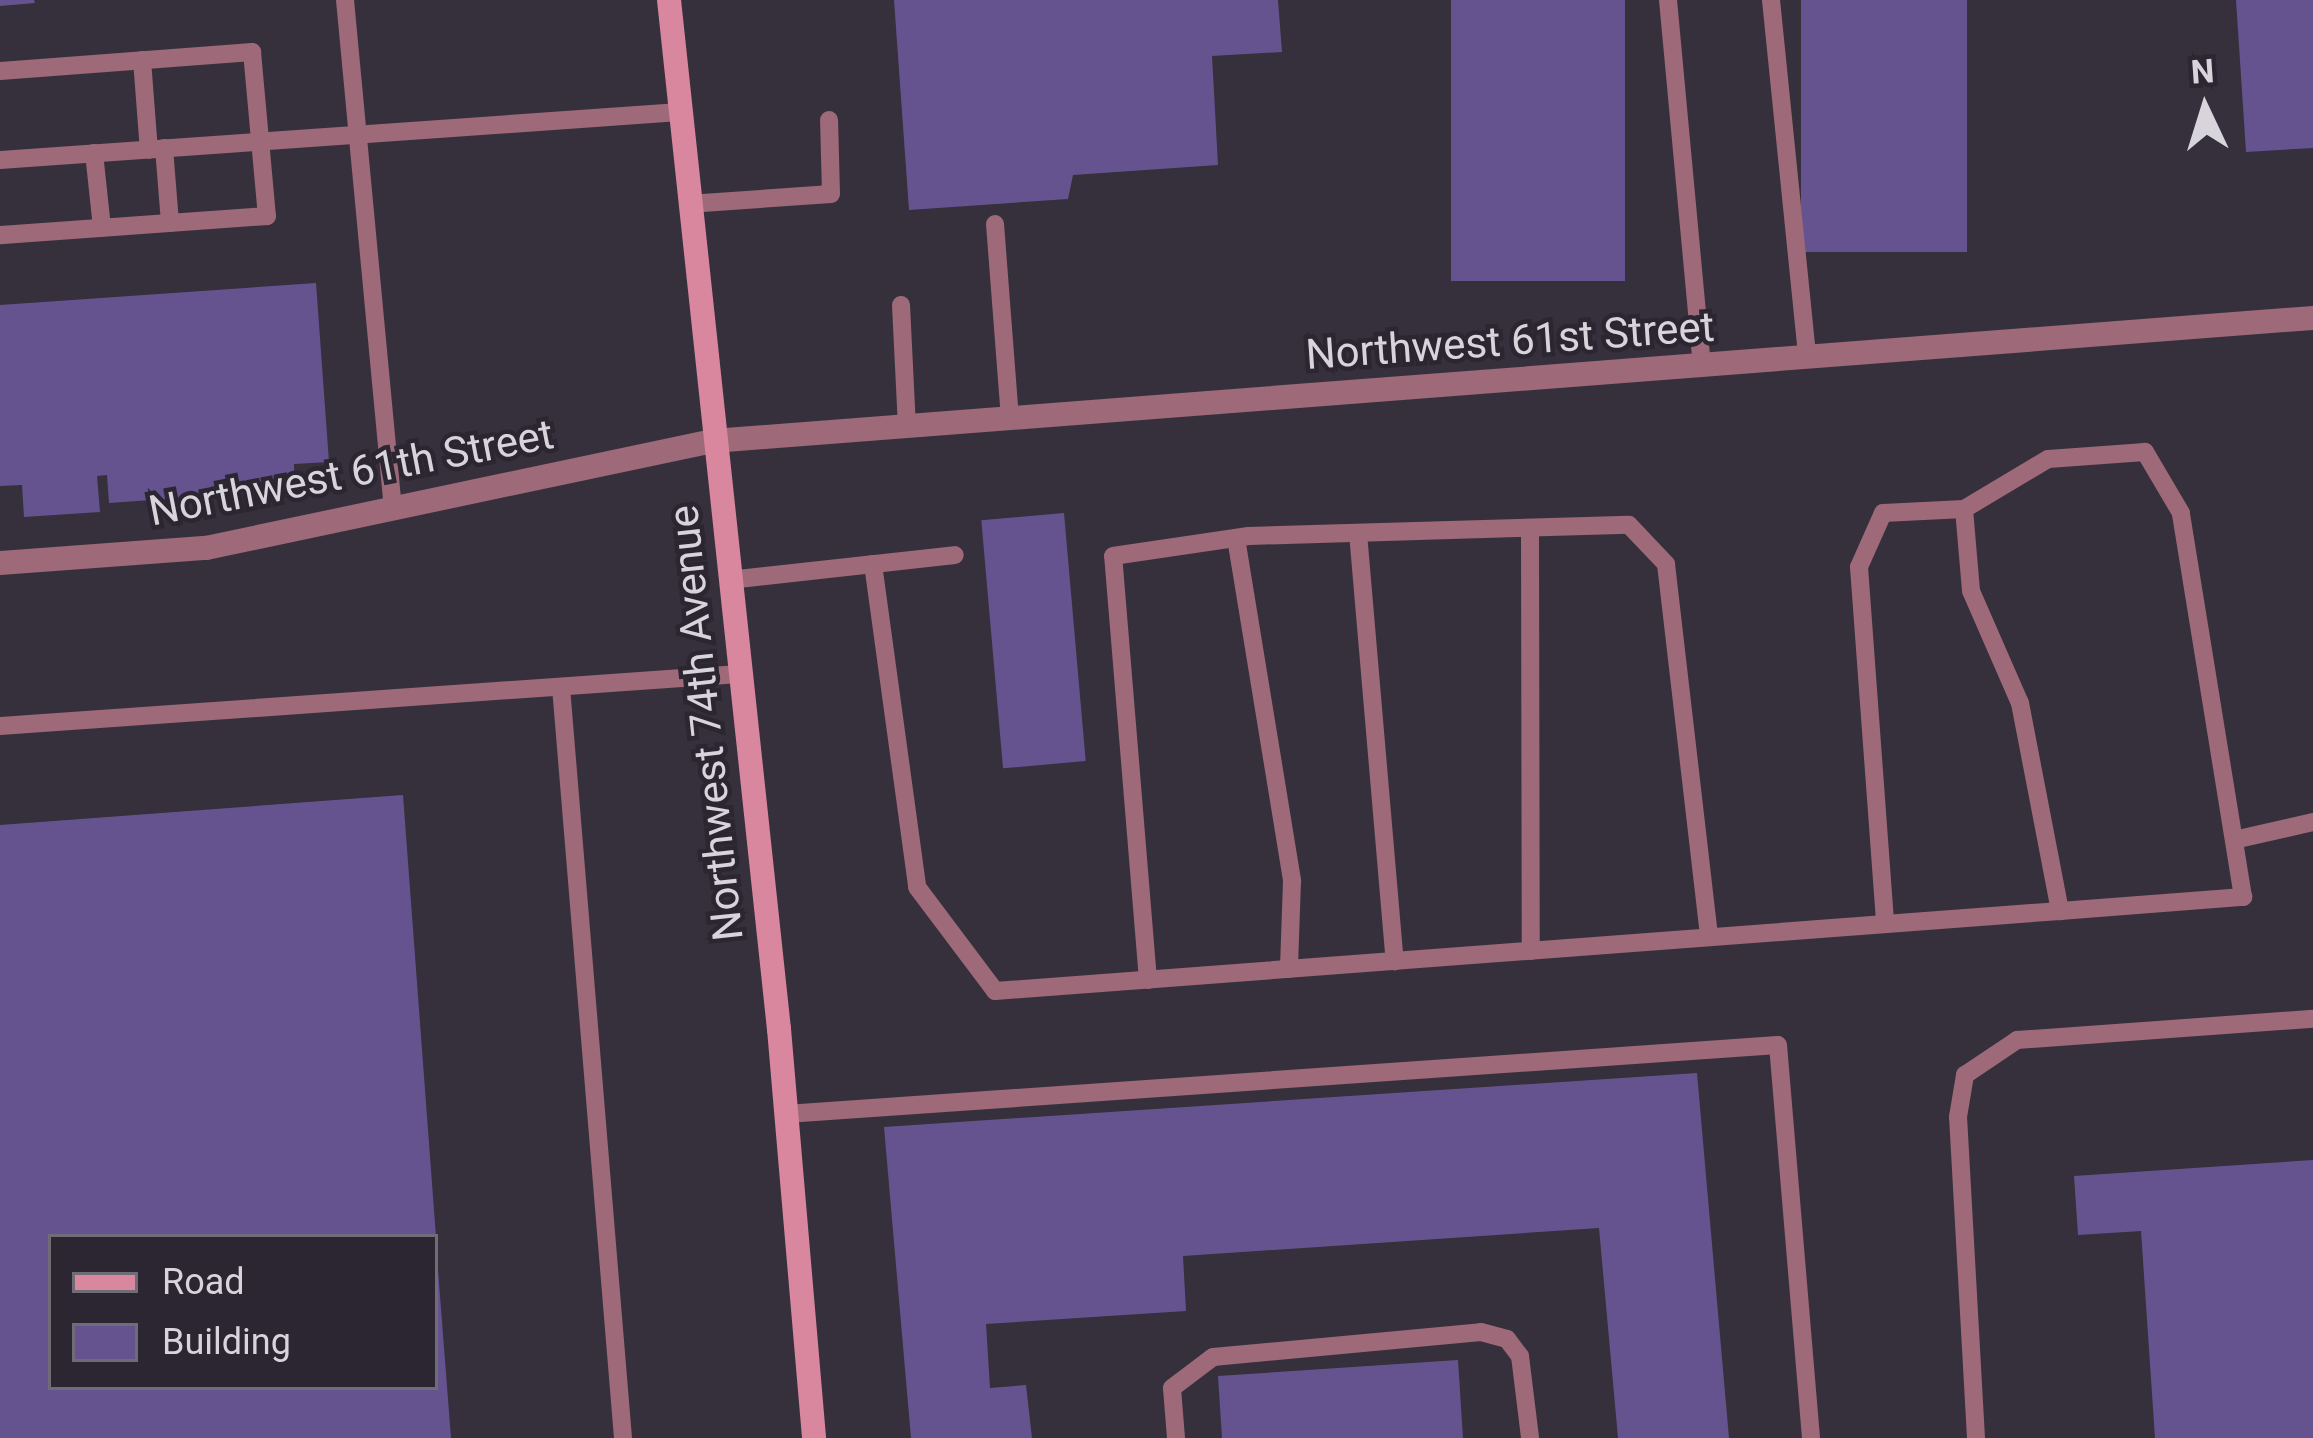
<!DOCTYPE html>
<style>
body{margin:0}
#map{position:relative;width:2313px;height:1438px;overflow:hidden;background:#35303b;font-family:Roboto,sans-serif}
div>[style]{position:absolute}
[style*='--x']{left:calc(var(--x)*1px);top:calc(var(--y)*1px);width:calc(var(--w)*1px);rotate:calc(var(--a)*1deg)}
.building>*{inset:0;background:#655390;transform-origin:0 0}
.lane>*{height:18px;margin:-9px;padding:0 9px;transform-origin:9px;border-radius:9px;background:#9e6978}
.street>*{height:24px;margin:-12px;padding:0 12px;transform-origin:12px;border-radius:12px;background:#9e6978}
.secondary>*{height:24px;margin:-12px;padding:0 12px;transform-origin:12px;border-radius:12px;background:#d9869f}
span{translate:-50% -50%;white-space:nowrap;text-align:center;line-height:1.15;-webkit-text-stroke:9px #2b2631;paint-order:stroke}
.street-label{font-size:42px;color:#d7d4db}
.legend{position:absolute;left:48px;top:1234px;width:390px;height:156px;box-sizing:border-box;background:#2b2631;border:3px solid #706c75;margin:0;padding:15px 21px;list-style:none;font-size:36px;color:#d7d4db}
.legend li{display:flex;align-items:center;gap:24px;height:60px}
.legend b{width:60px;border:3px solid #706c75}
.north{position:absolute;left:2145px;top:48px;width:120px;height:120px;-webkit-text-stroke:9px #2b2631;paint-order:stroke;rotate:356deg;font-size:33px;font-weight:700;line-height:48px;text-align:center;color:#d7d4db}
.north::after{content:'';display:block;margin:auto;width:42px;height:54px;background:#d7d4db;clip-path:polygon(50% 0,100% 100%,50% 72%,0 100%)}
</style>
<div id="map">
<div class="building">
<i style="clip-path:polygon(0 0,34px 0,35px 3px,0 6px)"></i>
<i style="clip-path:polygon(894px 0,1278px 0,1282px 52px,1212px 56px,1218px 165px,1073px 175px,1068px 199px,909px 210px)"></i>
<i style="left:1451px;top:0;width:174px;height:281px"></i>
<i style="left:1801px;top:0;width:166px;height:252px"></i>
<i style="clip-path:polygon(2236px 0,2313px 0,2313px 148px,2246px 152px)"></i>
<i style="clip-path:polygon(316px 283px,329px 462px,294px 464px,295px 490px,109px 503px,107px 475px,97px 476px,100px 512px,24px 517px,22px 485px,0 486px,0 305px)"></i>
<i style="left:1064px;top:513px;width:249px;height:83px;rotate:85deg"></i>
<i style="clip-path:polygon(403px 795px,436px 1237px,51px 1237px,51px 1387px,435px 1387px,438px 1270px,451px 1438px,0 1438px,0 825px)"></i>
<i style="clip-path:polygon(1697px 1073px,1729px 1438px,1618px 1438px,1599px 1228px,1183px 1256px,1186px 1311px,986px 1324px,990px 1388px,1026px 1385px,1032px 1438px,911px 1438px,884px 1127px)"></i>
<i style="clip-path:polygon(2313px 1160px,2313px 1438px,2155px 1438px,2141px 1231px,2078px 1235px,2074px 1176px)"></i>
<i style="clip-path:polygon(1458px 1360px,1463px 1438px,1222px 1438px,1218px 1376px)"></i>
</div>
<div class="lane">
<i style="--x:345;--y:0;--w:512;--a:84.62"></i>
<i style="--x:1668;--y:0;--w:367;--a:84.7"></i>
<i style="--x:1771;--y:0;--w:359;--a:84.2"></i>
<i style="--x:142;--y:60;--w:90;--a:85.6"></i>
<i style="--x:0;--y:71;--w:253;--a:-4.3"></i>
<i style="--x:252;--y:52;--w:165;--a:84.8"></i>
<i style="--x:267;--y:216;--w:268;--a:175.9"></i>
<i style="--x:164;--y:148;--w:75;--a:85.4"></i>
<i style="--x:94;--y:153;--w:75;--a:83.9"></i>
<i style="--x:0;--y:160;--w:681;--a:-4.04"></i>
<i style="--x:688;--y:204;--w:143;--a:-4"></i>
<i style="--x:831;--y:194;--w:74;--a:-91.5"></i>
<i style="--x:995;--y:224;--w:195;--a:85.6"></i>
<i style="--x:901;--y:305;--w:121;--a:87.2"></i>
<i style="--x:1964;--y:509;--w:82;--a:85.1"></i>
<i style="--x:1971;--y:591;--w:122;--a:66.4"></i>
<i style="--x:2020;--y:703;--w:212;--a:79.1"></i>
<i style="--x:1530;--y:528;--w:423;--a:89.9"></i>
<i style="--x:1358;--y:533;--w:430;--a:85.1"></i>
<i style="--x:1236;--y:538;--w:348;--a:80.7"></i>
<i style="--x:1292;--y:881;--w:88;--a:92"></i>
<i style="--x:873;--y:564;--w:326;--a:82.2"></i>
<i style="--x:917;--y:887;--w:130;--a:53.1"></i>
<i style="--x:995;--y:991;--w:1068;--a:-4.3"></i>
<i style="--x:2060;--y:911;--w:184;--a:-4.4"></i>
<i style="--x:2243;--y:897;--w:389;--a:-99.2"></i>
<i style="--x:2181;--y:513;--w:71;--a:-120.5"></i>
<i style="--x:2145;--y:452;--w:97;--a:175.9"></i>
<i style="--x:2048;--y:459;--w:98;--a:149.2"></i>
<i style="--x:1964;--y:509;--w:81;--a:177.2"></i>
<i style="--x:1883;--y:513;--w:59;--a:114"></i>
<i style="--x:1859;--y:567;--w:358;--a:85.8"></i>
<i style="--x:729;--y:580;--w:227;--a:-6.3"></i>
<i style="--x:561;--y:687;--w:754;--a:85.28"></i>
<i style="--x:0;--y:726;--w:741;--a:-4.03"></i>
<i style="--x:2234;--y:840;--w:81;--a:-12.8"></i>
<i style="--x:1148;--y:980;--w:425;--a:-94.7"></i>
<i style="--x:1113;--y:556;--w:137;--a:-8.4"></i>
<i style="--x:1249;--y:536;--w:380;--a:-1.7"></i>
<i style="--x:1629;--y:525;--w:54;--a:46.5"></i>
<i style="--x:1666;--y:564;--w:375;--a:83.4"></i>
<i style="--x:786;--y:1114;--w:994;--a:-3.98"></i>
<i style="--x:1778;--y:1045;--w:394;--a:85.2"></i>
<i style="--x:1176;--y:1438;--w:50;--a:-94.6"></i>
<i style="--x:1172;--y:1388;--w:51;--a:-37.1"></i>
<i style="--x:1213;--y:1357;--w:269;--a:-5.3"></i>
<i style="--x:1481;--y:1332;--w:27;--a:15"></i>
<i style="--x:1507;--y:1339;--w:21;--a:53"></i>
<i style="--x:1520;--y:1356;--w:83;--a:83"></i>
<i style="--x:1976;--y:1438;--w:322;--a:-93.2"></i>
<i style="--x:1958;--y:1117;--w:43;--a:-80.5"></i>
<i style="--x:1965;--y:1075;--w:63;--a:-33.9"></i>
<i style="--x:2017;--y:1040;--w:297;--a:-4.1"></i>
</div>
<div class="street">
<i style="--x:0;--y:563;--w:207;--a:-4.2"></i>
<i style="--x:206;--y:548;--w:518;--a:-11.92"></i>
<i style="--x:713;--y:441;--w:1605;--a:-4.4"></i>
</div>
<div class="secondary">
<i style="--x:669;--y:0;--w:1035;--a:83.9"></i>
<i style="--x:779;--y:1029;--w:410;--a:85.1"></i>
</div>
<div class="street-label">
<span style="left:1510px;top:341px;rotate:-4deg">Northwest 61st Street</span>
<span style="left:351px;top:473px;rotate:-11deg">Northwest 61th Street</span>
<span style="left:706px;top:723px;rotate:-96deg">Northwest 74th Avenue</span>
</div>
<ul class="legend">
<li><b style="height:15px;background:#d9869f"></b>Road</li>
<li><b style="height:33px;background:#655390"></b>Building</li>
</ul>
<div class="north">N</div>
</div>
